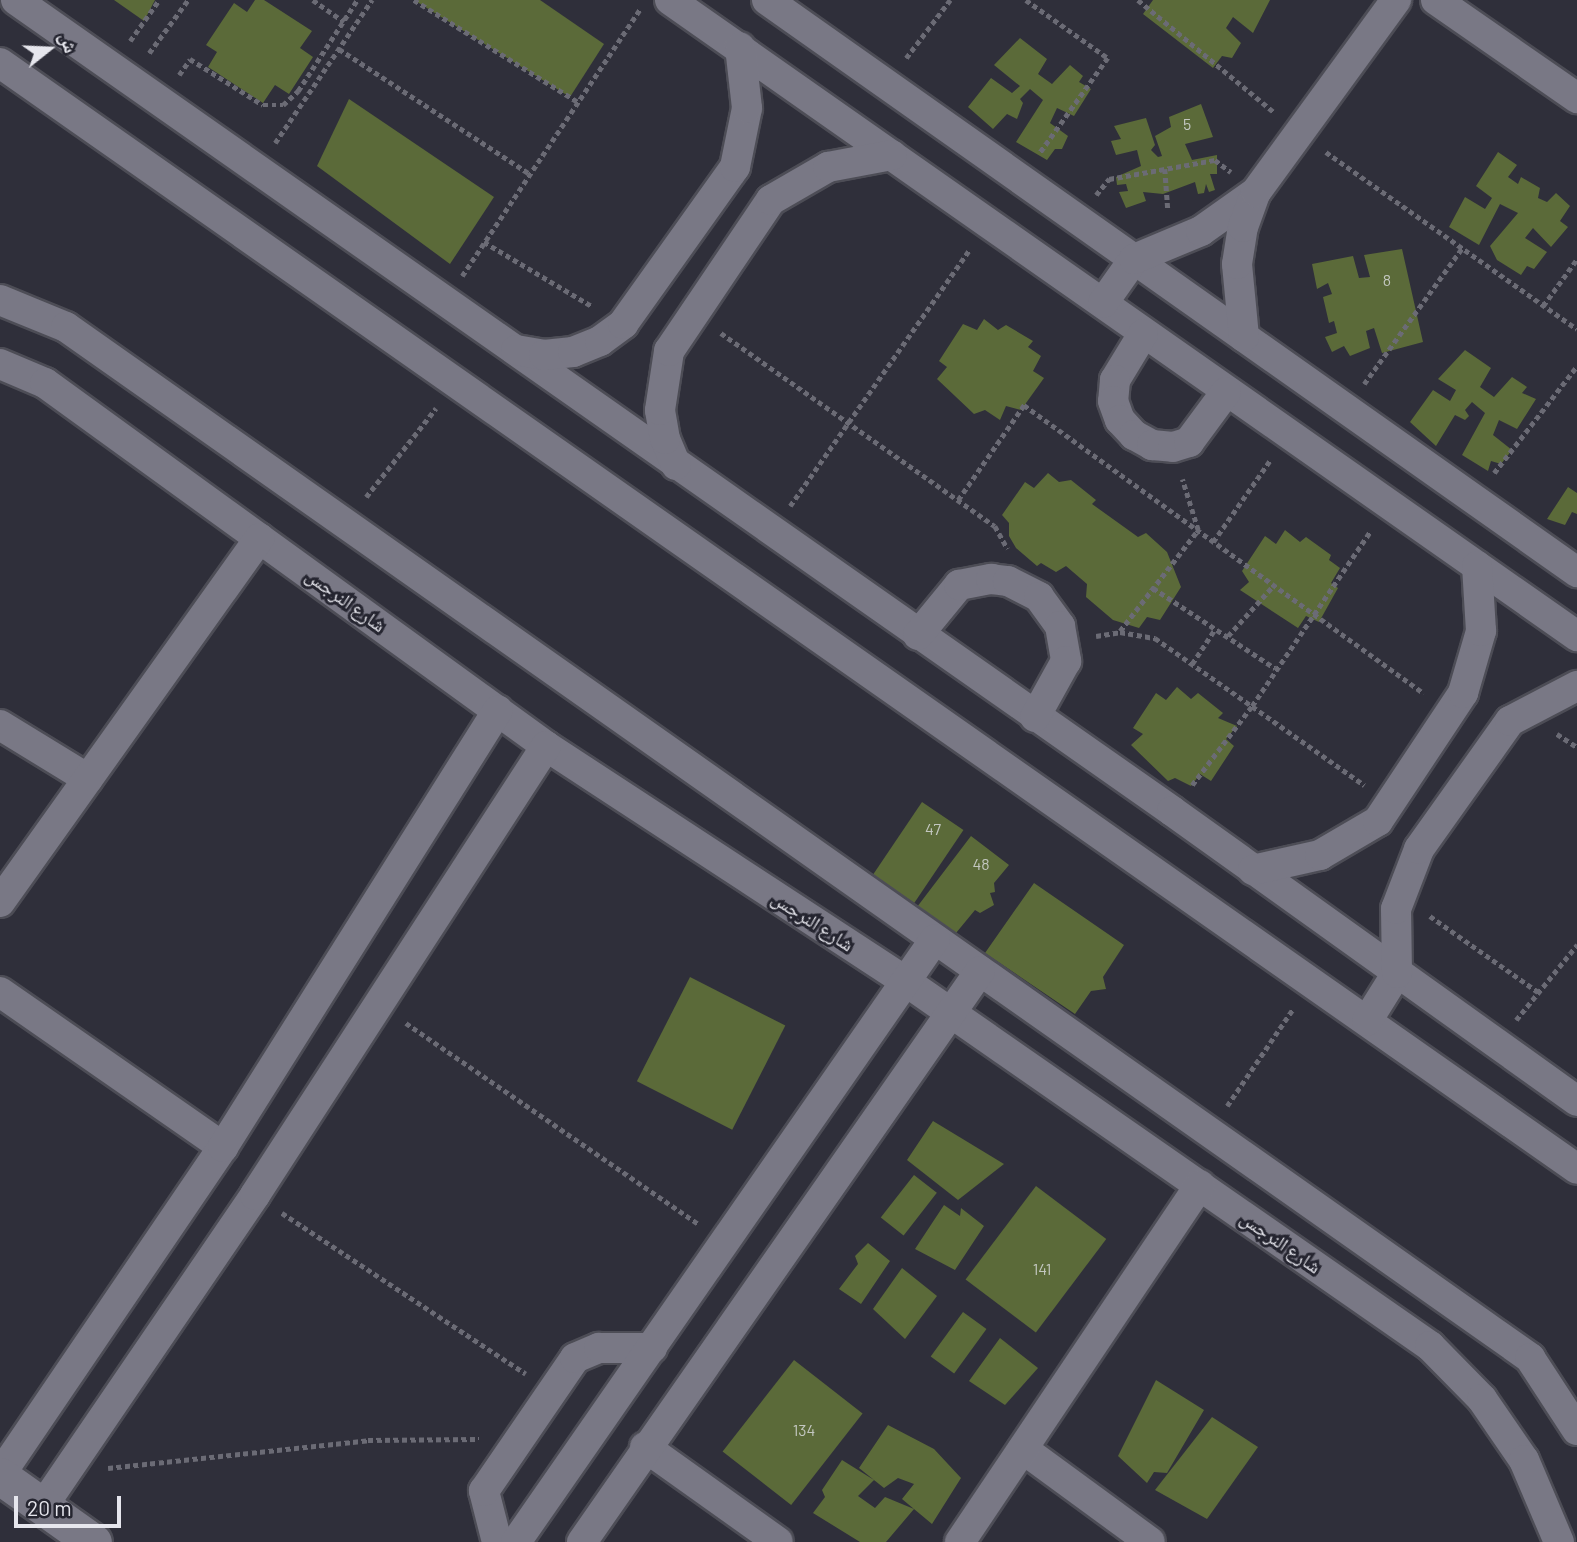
<!DOCTYPE html>
<meta charset="utf-8">
<style>
body{margin:0}
#map{position:relative;width:1577px;height:1542px;overflow:hidden;background:#2f2f3a;font-family:Barlow,"Noto Naskh Arabic",sans-serif}
div>[style]{position:absolute}
[style*='--x']{left:calc(var(--x)*1px);top:calc(var(--y)*1px);width:calc(var(--w)*1px);rotate:calc(var(--a)*1deg)}
.building>*{inset:0;background:#5b6a39;transform-origin:0 0}
.path>*{height:4.5px;margin-top:-2.25px;transform-origin:0;background:repeating-linear-gradient(90deg,#6b6b75 0 5px,transparent 0 8.5px)}
.roads{filter:drop-shadow(2px 0 #4d4d56) drop-shadow(-2px 0 #4d4d56) drop-shadow(0 2px #4d4d56) drop-shadow(0 -2px #4d4d56)}
.minor>*{height:30px;margin:-15px;padding:0 15px;transform-origin:15px;border-radius:15px;background:#797885}
.tertiary>*{height:37px;margin:-18.5px;padding:0 18.5px;transform-origin:18.5px;border-radius:18.5px;background:#797885}
span{translate:-50% -50%;white-space:nowrap;text-align:center;line-height:1.15;-webkit-text-stroke:6px #252530;paint-order:stroke}
.number-label{font-size:16px;color:#c3c7c0}
.number-label span{-webkit-text-stroke-width:0}
.street-label{font-size:19px;color:#e6e6ed}
.north{position:absolute;left:14px;top:14px;width:70px;height:70px;-webkit-text-stroke:5px #252530;paint-order:stroke;rotate:72deg;font-size:19px;font-weight:700;line-height:28px;text-align:center;color:#e6e6ed}
.north::after{content:'';display:block;margin:auto;width:24px;height:32px;background:#e6e6ed;clip-path:polygon(50% 0,100% 100%,50% 72%,0 100%)}
.scale{position:absolute;left:14px;top:1496px;width:107px;height:32px;box-sizing:border-box;border:4px solid #e6e6ed;border-top:0;padding-left:9px;font-size:21px;line-height:24px;white-space:nowrap;color:#e6e6ed;-webkit-text-stroke:5px #252530;paint-order:stroke}
</style>
<div id="map">
<div class="building">
<i style="clip-path:polygon(114px 0,155px 0,144px 21px)"></i>
<i style="clip-path:polygon(255px 0,264px 0,312px 31px,300px 48px,313px 57px,289px 94px,275px 85px,263px 103px,208px 67px,217px 52px,206px 45px,234px 3px,247px 12px)"></i>
<i style="clip-path:polygon(414px 0,540px 0,604px 44px,570px 97px)"></i>
<i style="clip-path:polygon(1153px 0,1270px 0,1253px 33px,1233px 17px,1226px 28px,1241px 43px,1232px 58px,1222px 56px,1213px 68px,1143px 14px)"></i>
<i style="clip-path:polygon(1020px 38px,1047px 59px,1038px 74px,1052px 84px,1070px 65px,1083px 76px,1079px 82px,1091px 89px,1074px 116px,1057px 108px,1050px 123px,1068px 136px,1062px 149px,1055px 149px,1047px 160px,1016px 142px,1043px 100px,1030px 89px,1020px 99px,1023px 103px,1017px 119px,1007px 114px,993px 129px,968px 107px,991px 78px,1012px 93px,1020px 86px,994px 65px)"></i>
<i style="clip-path:polygon(349px 99px,494px 197px,450px 264px,317px 166px)"></i>
<i style="clip-path:polygon(1201px 104px,1213px 137px,1185px 144px,1192px 160px,1217px 155px,1217px 174px,1210px 174px,1215px 190px,1209px 192px,1206px 184px,1204px 193px,1198px 194px,1195px 182px,1163px 194px,1143px 192px,1146px 201px,1126px 208px,1119px 192px,1128px 191px,1126px 184px,1117px 185px,1116px 177px,1141px 166px,1137px 150px,1116px 155px,1111px 141px,1121px 139px,1114px 126px,1146px 118px,1155px 145px,1151px 150px,1158px 157px,1162px 156px,1155px 136px,1171px 127px,1169px 117px)"></i>
<i style="clip-path:polygon(1498px 152px,1517px 165px,1508px 177px,1518px 184px,1521px 177px,1540px 188px,1538px 198px,1547px 202px,1556px 193px,1570px 206px,1560px 221px,1568px 227px,1551px 247px,1533px 228px,1525px 238px,1547px 252px,1534px 269px,1527px 266px,1521px 275px,1497px 260px,1490px 246px,1518px 213px,1500px 204px,1479px 245px,1449px 227px,1465px 197px,1485px 209px,1492px 198px,1476px 186px)"></i>
<i style="clip-path:polygon(1402px 249px,1423px 342px,1382px 353px,1374px 328px,1366px 331px,1370px 348px,1350px 356px,1344px 346px,1332px 352px,1325px 337px,1337px 333px,1334px 321px,1329px 323px,1323px 297px,1332px 294px,1328px 283px,1317px 289px,1312px 264px,1353px 256px,1359px 278px,1370px 277px,1364px 255px)"></i>
<i style="clip-path:polygon(984px 319px,998px 330px,1006px 325px,1033px 341px,1028px 347px,1041px 356px,1033px 371px,1044px 378px,1021px 410px,1006px 406px,1000px 420px,985px 410px,974px 414px,937px 379px,947px 367px,939px 361px,963px 324px,977px 330px)"></i>
<i style="clip-path:polygon(1465px 350px,1491px 368px,1480px 387px,1494px 397px,1512px 377px,1527px 387px,1522px 393px,1536px 399px,1517px 429px,1499px 420px,1493px 435px,1512px 450px,1501px 464px,1491px 461px,1488px 471px,1462px 455px,1485px 413px,1472px 402px,1465px 410px,1469px 416px,1465px 420px,1455px 415px,1436px 446px,1410px 422px,1433px 390px,1450px 401px,1456px 390px,1438px 379px)"></i>
<i style="clip-path:polygon(1048px 473px,1059px 482px,1071px 480px,1096px 500px,1092px 504px,1138px 537px,1146px 533px,1167px 552px,1181px 587px,1160px 620px,1147px 617px,1139px 628px,1113px 620px,1086px 597px,1087px 584px,1066px 566px,1056px 572px,1041px 563px,1037px 566px,1016px 548px,1009px 536px,1009px 523px,1002px 515px,1025px 482px,1034px 488px)"></i>
<i style="clip-path:polygon(1568px 487px,1577px 493px,1577px 514px,1572px 512px,1565px 525px,1547px 519px)"></i>
<i style="clip-path:polygon(1285px 530px,1300px 542px,1306px 537px,1331px 555px,1329px 560px,1340px 568px,1331px 583px,1338px 588px,1319px 622px,1306px 616px,1298px 628px,1240px 590px,1249px 582px,1242px 571px,1265px 536px,1276px 544px)"></i>
<i style="clip-path:polygon(1177px 687px,1191px 699px,1198px 693px,1223px 713px,1218px 718px,1237px 726px,1226px 739px,1234px 746px,1211px 781px,1200px 774px,1191px 786px,1175px 778px,1168px 781px,1131px 745px,1143px 734px,1133px 728px,1156px 693px,1166px 700px)"></i>
<i style="left:922px;top:802px;width:50px;height:88px;rotate:34deg"></i>
<i style="clip-path:polygon(971px 836px,1009px 865px,994px 883px,995px 892px,990px 893px,994px 905px,980px 913px,975px 910px,956px 933px,917px 907px)"></i>
<i style="clip-path:polygon(1034px 883px,1124px 945px,1103px 977px,1106px 989px,1091px 991px,1075px 1014px,985px 953px)"></i>
<i style="left:690px;top:977px;width:107px;height:117px;rotate:27deg"></i>
<i style="clip-path:polygon(933px 1121px,1004px 1164px,958px 1200px,907px 1160px)"></i>
<i style="left:914px;top:1175px;width:29px;height:54px;rotate:38deg"></i>
<i style="left:1036px;top:1186px;width:88px;height:117px;rotate:37deg"></i>
<i style="clip-path:polygon(944px 1205px,960px 1216px,961px 1208px,984px 1226px,955px 1270px,915px 1249px)"></i>
<i style="clip-path:polygon(868px 1243px,890px 1261px,861px 1304px,839px 1289px,858px 1264px,855px 1256px)"></i>
<i style="clip-path:polygon(902px 1268px,937px 1296px,905px 1339px,873px 1309px)"></i>
<i style="left:963px;top:1312px;width:29px;height:55px;rotate:36deg"></i>
<i style="clip-path:polygon(1000px 1338px,1038px 1368px,1005px 1405px,969px 1381px)"></i>
<i style="left:794px;top:1360px;width:87px;height:116px;rotate:38deg"></i>
<i style="clip-path:polygon(1156px 1380px,1204px 1410px,1167px 1473px,1154px 1472px,1147px 1483px,1118px 1456px)"></i>
<i style="clip-path:polygon(1212px 1417px,1258px 1447px,1207px 1519px,1155px 1490px)"></i>
<i style="clip-path:polygon(888px 1425px,934px 1449px,961px 1478px,932px 1524px,914px 1509px,886px 1542px,860px 1542px,813px 1513px,825px 1497px,822px 1490px,842px 1460px,874px 1480px,858px 1496px,875px 1508px,885px 1497px,914px 1509px,902px 1499px,914px 1484px,898px 1478px,884px 1488px,859px 1468px)"></i>
</div>
<div class="path">
<i style="--x:313;--y:0;--w:38;--a:35"></i>
<i style="--x:414;--y:0;--w:193;--a:31.9"></i>
<i style="--x:1026;--y:0;--w:100;--a:35.3"></i>
<i style="--x:1108;--y:58;--w:117;--a:125.6"></i>
<i style="--x:1138;--y:0;--w:178;--a:39.5"></i>
<i style="--x:130;--y:41;--w:50;--a:-54.7"></i>
<i style="--x:339;--y:49;--w:228;--a:33.2"></i>
<i style="--x:149;--y:53;--w:66;--a:-53.7"></i>
<i style="--x:906;--y:58;--w:73;--a:-52.8"></i>
<i style="--x:179;--y:75;--w:19;--a:-55"></i>
<i style="--x:190;--y:59;--w:86;--a:32.2"></i>
<i style="--x:263;--y:105;--w:20;--a:0"></i>
<i style="--x:283;--y:105;--w:21;--a:-43"></i>
<i style="--x:298;--y:91;--w:108;--a:-57"></i>
<i style="--x:275;--y:143;--w:173;--a:-55.9"></i>
<i style="--x:1326;--y:152;--w:307;--a:35.2"></i>
<i style="--x:1165;--y:169;--w:41;--a:85.8"></i>
<i style="--x:1096;--y:195;--w:21;--a:-51"></i>
<i style="--x:1109;--y:179;--w:108;--a:-10.2"></i>
<i style="--x:1215;--y:160;--w:20;--a:37"></i>
<i style="--x:484;--y:242;--w:126;--a:30.7"></i>
<i style="--x:462;--y:276;--w:321;--a:-56.3"></i>
<i style="--x:1543;--y:306;--w:58;--a:-54.1"></i>
<i style="--x:721;--y:333;--w:335;--a:35.2"></i>
<i style="--x:995;--y:526;--w:26;--a:61"></i>
<i style="--x:1364;--y:384;--w:168;--a:-54.2"></i>
<i style="--x:1494;--y:473;--w:135;--a:-52.2"></i>
<i style="--x:366;--y:497;--w:113;--a:-51.8"></i>
<i style="--x:958;--y:500;--w:116;--a:-55.2"></i>
<i style="--x:1024;--y:405;--w:493;--a:35.8"></i>
<i style="--x:790;--y:506;--w:314;--a:-55"></i>
<i style="--x:1213;--y:542;--w:101;--a:-55.1"></i>
<i style="--x:1153;--y:588;--w:146;--a:33.3"></i>
<i style="--x:1120;--y:631;--w:128;--a:-52.3"></i>
<i style="--x:1198;--y:530;--w:53;--a:-107.4"></i>
<i style="--x:1096;--y:636;--w:24;--a:-9"></i>
<i style="--x:1120;--y:632;--w:36;--a:10"></i>
<i style="--x:1155;--y:638;--w:256;--a:35.1"></i>
<i style="--x:1228;--y:636;--w:69;--a:-48"></i>
<i style="--x:1192;--y:664;--w:42;--a:-56.7"></i>
<i style="--x:1557;--y:734;--w:24;--a:33"></i>
<i style="--x:1192;--y:785;--w:99;--a:-52.8"></i>
<i style="--x:1252;--y:706;--w:210;--a:-55.9"></i>
<i style="--x:1430;--y:916;--w:132;--a:35.1"></i>
<i style="--x:1516;--y:1020;--w:97;--a:-50.9"></i>
<i style="--x:406;--y:1023;--w:355;--a:34.5"></i>
<i style="--x:1227;--y:1106;--w:117;--a:-55.8"></i>
<i style="--x:282;--y:1213;--w:292;--a:33.4"></i>
<i style="--x:108;--y:1468;--w:262;--a:-6.1"></i>
<i style="--x:368;--y:1440;--w:111;--a:-0.5"></i>
</div>
<div class="roads">
<div class="minor">
<i style="--x:16;--y:0;--w:1412;--a:35.05"></i>
<i style="--x:1172;--y:811;--w:498;--a:35.6"></i>
<i style="--x:670;--y:0;--w:1108;--a:35.04"></i>
<i style="--x:767;--y:0;--w:992;--a:35.23"></i>
<i style="--x:1436;--y:0;--w:172;--a:34.8"></i>
<i style="--x:0;--y:63;--w:1926;--a:35.04"></i>
<i style="--x:0;--y:300;--w:71;--a:22.2"></i>
<i style="--x:66;--y:327;--w:1791;--a:35.15"></i>
<i style="--x:1530;--y:1358;--w:86;--a:56.9"></i>
<i style="--x:1103;--y:303;--w:54;--a:-54.8"></i>
<i style="--x:1134;--y:259;--w:73;--a:-22.7"></i>
<i style="--x:1201;--y:231;--w:67;--a:-35.3"></i>
<i style="--x:1143;--y:334;--w:54;--a:121.3"></i>
<i style="--x:1115;--y:380;--w:21;--a:95"></i>
<i style="--x:1113;--y:401;--w:20;--a:70"></i>
<i style="--x:1120;--y:420;--w:21;--a:47"></i>
<i style="--x:1134;--y:435;--w:21;--a:29"></i>
<i style="--x:1152;--y:445;--w:21;--a:5"></i>
<i style="--x:1173;--y:447;--w:17;--a:-17"></i>
<i style="--x:1189;--y:442;--w:62;--a:-53.5"></i>
<i style="--x:1244;--y:337;--w:73;--a:-95.5"></i>
<i style="--x:1237;--y:264;--w:37;--a:-81"></i>
<i style="--x:1243;--y:227;--w:37;--a:-70"></i>
<i style="--x:1256;--y:192;--w:238;--a:-53.9"></i>
<i style="--x:516;--y:350;--w:28;--a:10"></i>
<i style="--x:544;--y:355;--w:29;--a:-6"></i>
<i style="--x:573;--y:352;--w:29;--a:-22"></i>
<i style="--x:600;--y:341;--w:29;--a:-36"></i>
<i style="--x:623;--y:324;--w:193;--a:-54.5"></i>
<i style="--x:735;--y:167;--w:60;--a:-78.5"></i>
<i style="--x:747;--y:108;--w:61;--a:-96.5"></i>
<i style="--x:0;--y:364;--w:49;--a:22.9"></i>
<i style="--x:45;--y:383;--w:619;--a:35.93"></i>
<i style="--x:546;--y:746;--w:433;--a:33.2"></i>
<i style="--x:908;--y:983;--w:636;--a:34.81"></i>
<i style="--x:1430;--y:1346;--w:74;--a:45.5"></i>
<i style="--x:1482;--y:1399;--w:74;--a:55.5"></i>
<i style="--x:1524;--y:1460;--w:89;--a:66.9"></i>
<i style="--x:676;--y:465;--w:28;--a:-113"></i>
<i style="--x:665;--y:439;--w:29;--a:-100"></i>
<i style="--x:660;--y:410;--w:60;--a:-81.3"></i>
<i style="--x:669;--y:351;--w:182;--a:-56"></i>
<i style="--x:771;--y:200;--w:66;--a:-30.1"></i>
<i style="--x:828;--y:167;--w:65;--a:-10.6"></i>
<i style="--x:918;--y:635;--w:65;--a:-50.6"></i>
<i style="--x:959;--y:585;--w:33;--a:-11"></i>
<i style="--x:991;--y:579;--w:17;--a:7"></i>
<i style="--x:1008;--y:581;--w:35;--a:27"></i>
<i style="--x:1039;--y:597;--w:36;--a:54"></i>
<i style="--x:1060;--y:626;--w:36;--a:80"></i>
<i style="--x:1066;--y:661;--w:64;--a:119"></i>
<i style="--x:0;--y:725;--w:103;--a:31.5"></i>
<i style="--x:1253;--y:870;--w:69;--a:-12.6"></i>
<i style="--x:1320;--y:855;--w:67;--a:-30.4"></i>
<i style="--x:1378;--y:821;--w:154;--a:-56.4"></i>
<i style="--x:1463;--y:693;--w:65;--a:-73.8"></i>
<i style="--x:1481;--y:631;--w:65;--a:-93.5"></i>
<i style="--x:0;--y:902;--w:447;--a:-54.5"></i>
<i style="--x:0;--y:992;--w:272;--a:34.8"></i>
<i style="--x:1367;--y:1021;--w:57;--a:-58"></i>
<i style="--x:1397;--y:973;--w:64;--a:-90.9"></i>
<i style="--x:1396;--y:909;--w:64;--a:-69"></i>
<i style="--x:1419;--y:849;--w:157;--a:-54.6"></i>
<i style="--x:1510;--y:721;--w:76;--a:-27.6"></i>
<i style="--x:645;--y:1447;--w:163;--a:35.5"></i>
<i style="--x:1023;--y:1449;--w:157;--a:36.2"></i>
<i style="--x:0;--y:1475;--w:397;--a:-55.8"></i>
<i style="--x:223;--y:1147;--w:516;--a:-57.82"></i>
<i style="--x:43;--y:1506;--w:376;--a:-55.7"></i>
<i style="--x:255;--y:1195;--w:535;--a:-57.05"></i>
<i style="--x:497;--y:1542;--w:53;--a:-104.3"></i>
<i style="--x:484;--y:1491;--w:161;--a:-55.6"></i>
<i style="--x:575;--y:1358;--w:26;--a:-23"></i>
<i style="--x:599;--y:1348;--w:53;--a:0"></i>
<i style="--x:516;--y:1542;--w:734;--a:-55.21"></i>
<i style="--x:582;--y:1542;--w:696;--a:-55.12"></i>
<i style="--x:960;--y:1542;--w:430;--a:-56.1"></i>
</div>
<div class="tertiary">
<i style="--x:0;--y:1476;--w:114;--a:35.4"></i>
</div>
</div>
<div class="number-label">
<span style="left:1187px;top:124px">5</span>
<span style="left:1387px;top:280px">8</span>
<span style="left:933px;top:829px">47</span>
<span style="left:981px;top:864px">48</span>
<span style="left:1042px;top:1269px">141</span>
<span style="left:804px;top:1430px">134</span>
</div>
<div class="street-label">
<span style="left:346px;top:600px;rotate:36deg">شارع النرجس</span>
<span style="left:813px;top:921px;rotate:33deg">شارع النرجس</span>
<span style="left:1281px;top:1242px;rotate:35deg">شارع النرجس</span>
</div>
<div class="north">ش</div>
<div class="scale">20 m</div>
</div>
